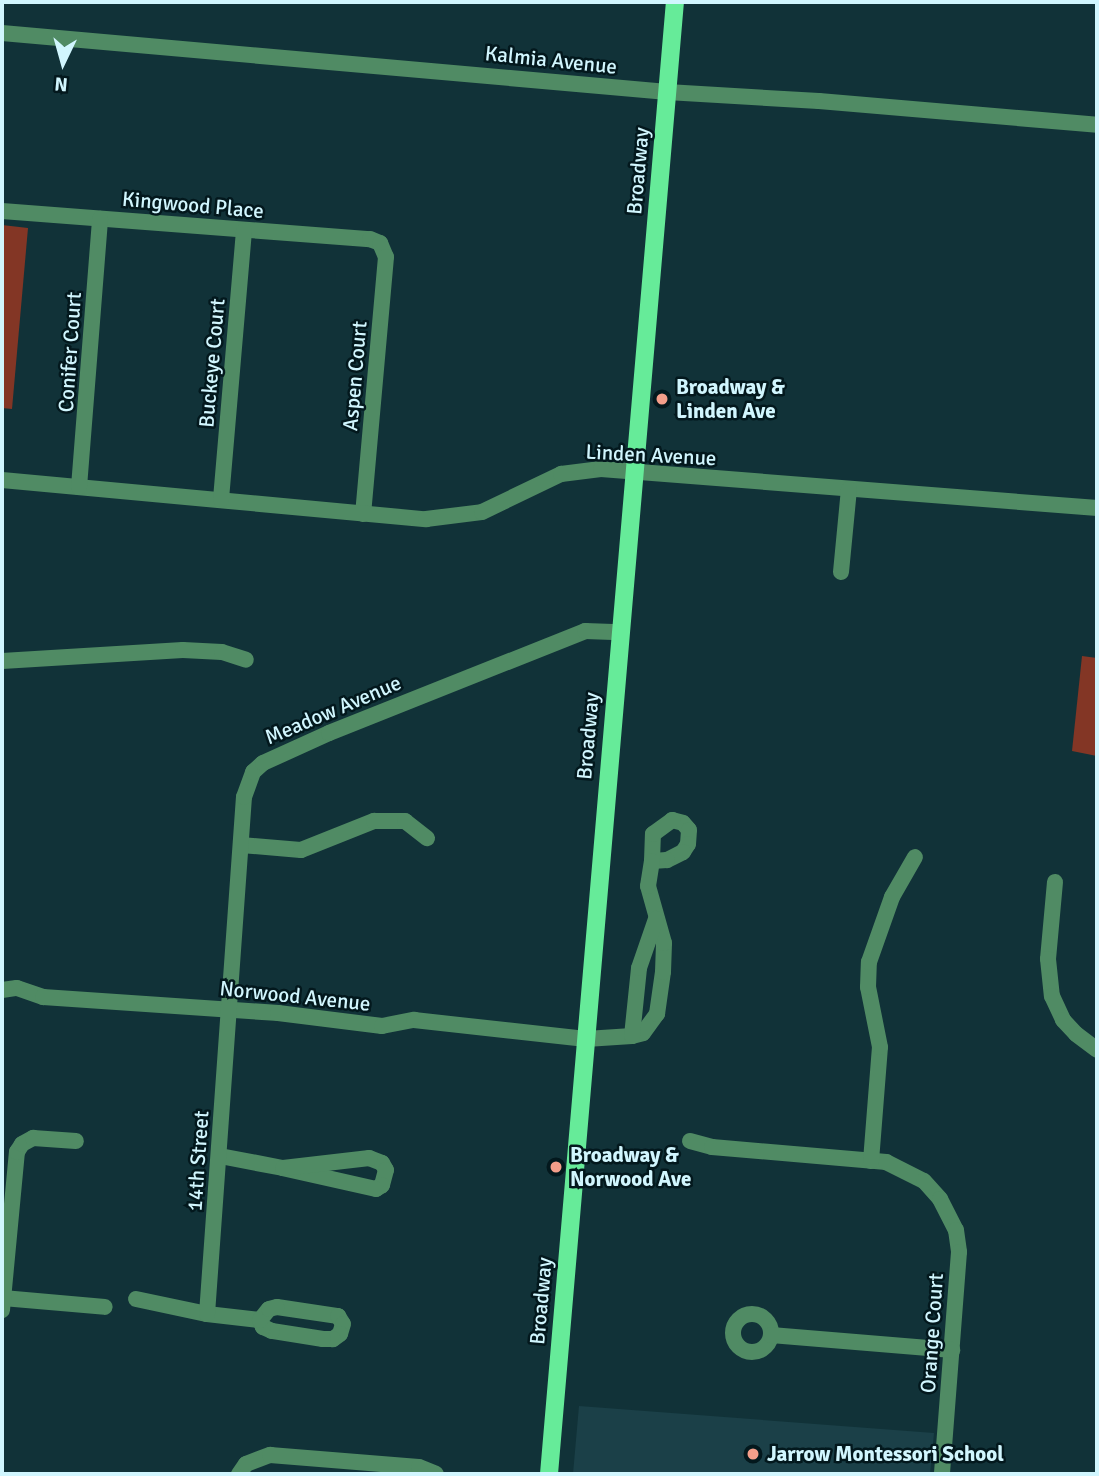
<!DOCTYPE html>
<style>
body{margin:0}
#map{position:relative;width:1099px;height:1476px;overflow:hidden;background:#113238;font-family:Signika,sans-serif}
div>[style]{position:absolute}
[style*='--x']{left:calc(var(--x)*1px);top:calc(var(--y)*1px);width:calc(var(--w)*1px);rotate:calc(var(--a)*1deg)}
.built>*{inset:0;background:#1b4048}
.green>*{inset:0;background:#833625}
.minor>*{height:16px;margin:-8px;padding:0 8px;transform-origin:8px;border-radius:8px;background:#508b64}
.minor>.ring{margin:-8px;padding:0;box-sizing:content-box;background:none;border:16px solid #508b64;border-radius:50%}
.major>*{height:18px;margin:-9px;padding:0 9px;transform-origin:9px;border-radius:9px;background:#66eb99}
.dots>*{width:19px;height:19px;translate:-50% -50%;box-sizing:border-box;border:4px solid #03181d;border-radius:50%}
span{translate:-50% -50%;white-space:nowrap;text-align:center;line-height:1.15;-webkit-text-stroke:5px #03181d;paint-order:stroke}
.street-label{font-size:21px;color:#d1f6fe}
.poi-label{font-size:21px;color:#d1f6fe;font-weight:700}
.left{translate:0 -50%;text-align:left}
.frame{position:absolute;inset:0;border:4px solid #d1f6fe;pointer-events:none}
.north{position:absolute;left:28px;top:28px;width:70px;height:70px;-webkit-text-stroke:5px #03181d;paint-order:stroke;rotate:185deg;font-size:19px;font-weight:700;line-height:28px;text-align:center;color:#d1f6fe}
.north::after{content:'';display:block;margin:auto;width:24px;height:32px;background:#d1f6fe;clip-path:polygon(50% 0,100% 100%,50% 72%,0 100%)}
</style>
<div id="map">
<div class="built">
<i style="clip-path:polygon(579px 1406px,934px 1433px,930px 1474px,573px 1474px)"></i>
</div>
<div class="green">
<i style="clip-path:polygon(2px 225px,28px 228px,12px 409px,2px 408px)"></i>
<i style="clip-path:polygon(1082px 656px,1097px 658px,1097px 756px,1072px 751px)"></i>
</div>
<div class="minor">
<i style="--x:2;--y:33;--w:668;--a:5.07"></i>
<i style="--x:667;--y:92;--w:152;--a:3.4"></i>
<i style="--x:819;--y:101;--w:279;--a:4.9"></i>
<i style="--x:2;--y:211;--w:369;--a:4.4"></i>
<i style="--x:370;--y:239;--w:11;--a:22"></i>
<i style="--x:380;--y:243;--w:15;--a:67"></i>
<i style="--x:386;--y:257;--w:258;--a:95.1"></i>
<i style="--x:2;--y:480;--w:426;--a:5.3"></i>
<i style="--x:426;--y:519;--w:56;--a:-7.1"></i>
<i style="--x:482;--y:512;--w:88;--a:-25.7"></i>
<i style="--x:561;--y:474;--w:40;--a:-7.1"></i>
<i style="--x:601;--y:469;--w:498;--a:4.5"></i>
<i style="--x:79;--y:487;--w:269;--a:-85.5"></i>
<i style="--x:221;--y:499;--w:269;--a:-85.1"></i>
<i style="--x:841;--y:572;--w:83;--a:-84.5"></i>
<i style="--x:2;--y:661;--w:181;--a:-3.5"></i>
<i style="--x:183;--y:650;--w:39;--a:3"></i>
<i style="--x:222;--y:652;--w:25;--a:18"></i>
<i style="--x:672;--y:820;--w:11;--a:15"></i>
<i style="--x:683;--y:823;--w:9;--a:49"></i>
<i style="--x:689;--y:830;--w:14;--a:94"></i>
<i style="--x:688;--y:844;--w:9;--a:122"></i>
<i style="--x:683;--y:852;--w:18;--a:153"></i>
<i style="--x:667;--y:860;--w:15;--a:176"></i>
<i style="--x:652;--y:861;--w:27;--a:-88"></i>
<i style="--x:653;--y:834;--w:24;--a:-36"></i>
<i style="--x:241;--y:845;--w:60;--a:4.8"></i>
<i style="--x:301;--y:850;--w:79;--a:-21.7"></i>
<i style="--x:374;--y:821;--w:31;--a:0"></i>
<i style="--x:405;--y:821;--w:28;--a:38"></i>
<i style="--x:1055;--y:882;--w:77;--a:95.2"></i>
<i style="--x:1048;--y:959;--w:37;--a:84"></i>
<i style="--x:1052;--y:996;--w:26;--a:65"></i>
<i style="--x:1063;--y:1020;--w:19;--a:47"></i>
<i style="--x:1076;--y:1034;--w:26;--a:37"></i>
<i style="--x:2;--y:990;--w:15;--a:-8"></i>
<i style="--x:17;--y:988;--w:28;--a:19"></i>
<i style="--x:43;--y:997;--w:236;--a:3.9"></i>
<i style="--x:278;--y:1013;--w:105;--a:7.1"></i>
<i style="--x:382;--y:1026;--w:33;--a:-11"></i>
<i style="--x:414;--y:1020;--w:173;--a:6.3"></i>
<i style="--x:586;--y:1039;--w:46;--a:-3.7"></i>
<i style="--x:632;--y:1036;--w:11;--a:-15"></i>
<i style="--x:643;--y:1033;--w:24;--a:-54"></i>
<i style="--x:657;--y:1014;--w:42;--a:-81.9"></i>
<i style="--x:663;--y:972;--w:29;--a:-88"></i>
<i style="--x:664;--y:943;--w:59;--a:-105.7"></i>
<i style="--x:648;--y:886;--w:25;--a:-81"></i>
<i style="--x:632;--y:1036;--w:68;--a:-84.1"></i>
<i style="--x:639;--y:968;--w:52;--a:-70.9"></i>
<i style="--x:690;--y:1141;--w:23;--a:15"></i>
<i style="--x:712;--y:1147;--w:175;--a:4.9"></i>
<i style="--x:886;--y:1162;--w:42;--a:26.6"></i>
<i style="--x:924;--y:1181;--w:24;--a:48"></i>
<i style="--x:940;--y:1199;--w:35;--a:63"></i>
<i style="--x:956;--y:1230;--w:22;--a:82"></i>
<i style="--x:959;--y:1252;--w:223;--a:94.4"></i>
<i style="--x:220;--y:1156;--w:64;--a:10.8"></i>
<i style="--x:369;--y:1158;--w:14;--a:21"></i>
<i style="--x:382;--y:1163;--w:8;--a:60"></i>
<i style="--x:386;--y:1170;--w:16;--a:105"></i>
<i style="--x:382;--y:1185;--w:7;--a:146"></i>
<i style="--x:376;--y:1189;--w:95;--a:-167.3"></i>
<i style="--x:283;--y:1168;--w:87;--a:-6.6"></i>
<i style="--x:871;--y:1161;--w:114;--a:-85.5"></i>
<i style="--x:880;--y:1047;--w:61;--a:-101.3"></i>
<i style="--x:868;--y:987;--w:25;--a:-88"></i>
<i style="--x:869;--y:962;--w:69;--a:-70.5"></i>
<i style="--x:892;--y:897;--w:46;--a:-60.1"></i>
<i style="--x:3;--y:1298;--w:102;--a:5"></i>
<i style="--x:136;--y:1299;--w:73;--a:11.9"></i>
<i style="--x:207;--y:1314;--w:53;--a:6.5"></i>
<i style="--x:277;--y:1307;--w:62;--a:8.4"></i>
<i style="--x:338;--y:1316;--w:9;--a:58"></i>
<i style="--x:343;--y:1324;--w:10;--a:107"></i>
<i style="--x:340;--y:1334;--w:9;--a:144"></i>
<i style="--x:333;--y:1339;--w:10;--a:180"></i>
<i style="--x:323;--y:1339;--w:52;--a:-171.1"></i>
<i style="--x:272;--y:1331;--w:10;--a:-156"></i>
<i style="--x:263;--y:1327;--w:8;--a:-113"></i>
<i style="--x:260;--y:1320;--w:14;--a:-51"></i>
<i style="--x:269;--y:1309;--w:8;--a:-14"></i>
<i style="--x:2;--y:1310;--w:159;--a:-84.6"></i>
<i style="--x:17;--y:1152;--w:9;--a:-58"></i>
<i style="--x:22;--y:1144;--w:13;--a:-29"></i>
<i style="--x:33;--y:1138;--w:43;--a:4"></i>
<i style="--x:207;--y:1314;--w:518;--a:-85.91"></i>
<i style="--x:244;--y:797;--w:27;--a:-70"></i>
<i style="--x:253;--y:772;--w:13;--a:-42"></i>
<i style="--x:263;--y:763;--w:72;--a:-24.4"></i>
<i style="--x:329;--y:733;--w:276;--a:-21.7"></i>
<i style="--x:585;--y:631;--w:35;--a:2"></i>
<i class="ring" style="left:733px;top:1314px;width:22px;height:22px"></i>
<i style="--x:771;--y:1335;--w:182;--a:4.7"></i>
<i style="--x:239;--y:1474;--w:12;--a:-55"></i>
<i style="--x:246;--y:1464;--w:26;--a:-21"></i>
<i style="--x:270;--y:1455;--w:149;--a:4.6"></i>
<i style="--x:419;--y:1467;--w:18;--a:22"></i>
</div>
<div class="major">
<i style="--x:549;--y:1474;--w:1477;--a:-85.11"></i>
</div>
<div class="dots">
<i style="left:662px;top:399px;background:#f49e8a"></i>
<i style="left:556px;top:1167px;background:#f49e8a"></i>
<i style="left:753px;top:1454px;background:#f49e8a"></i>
</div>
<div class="street-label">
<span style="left:551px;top:60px;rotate:6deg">Kalmia Avenue</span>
<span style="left:638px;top:171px;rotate:-85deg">Broadway</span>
<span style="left:193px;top:205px;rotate:5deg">Kingwood Place</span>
<span style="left:70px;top:352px;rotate:-86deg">Conifer Court</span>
<span style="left:212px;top:363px;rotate:-85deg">Buckeye Court</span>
<span style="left:355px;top:376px;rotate:-85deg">Aspen Court</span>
<span style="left:651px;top:455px;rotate:3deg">Linden Avenue</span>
<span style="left:333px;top:710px;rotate:-23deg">Meadow Avenue</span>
<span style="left:588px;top:736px;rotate:-85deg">Broadway</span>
<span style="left:295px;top:996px;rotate:6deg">Norwood Avenue</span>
<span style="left:198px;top:1161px;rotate:-86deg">14th Street</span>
<span style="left:541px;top:1301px;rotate:-85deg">Broadway</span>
<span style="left:932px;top:1333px;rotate:-86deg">Orange Court</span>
</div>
<div class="poi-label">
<span class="left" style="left:676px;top:399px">Broadway &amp;<br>Linden Ave</span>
<span class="left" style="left:570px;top:1167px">Broadway &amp;<br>Norwood Ave</span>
<span class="left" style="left:767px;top:1454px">Jarrow Montessori School</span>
</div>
<div class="frame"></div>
<div class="north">N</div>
</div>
